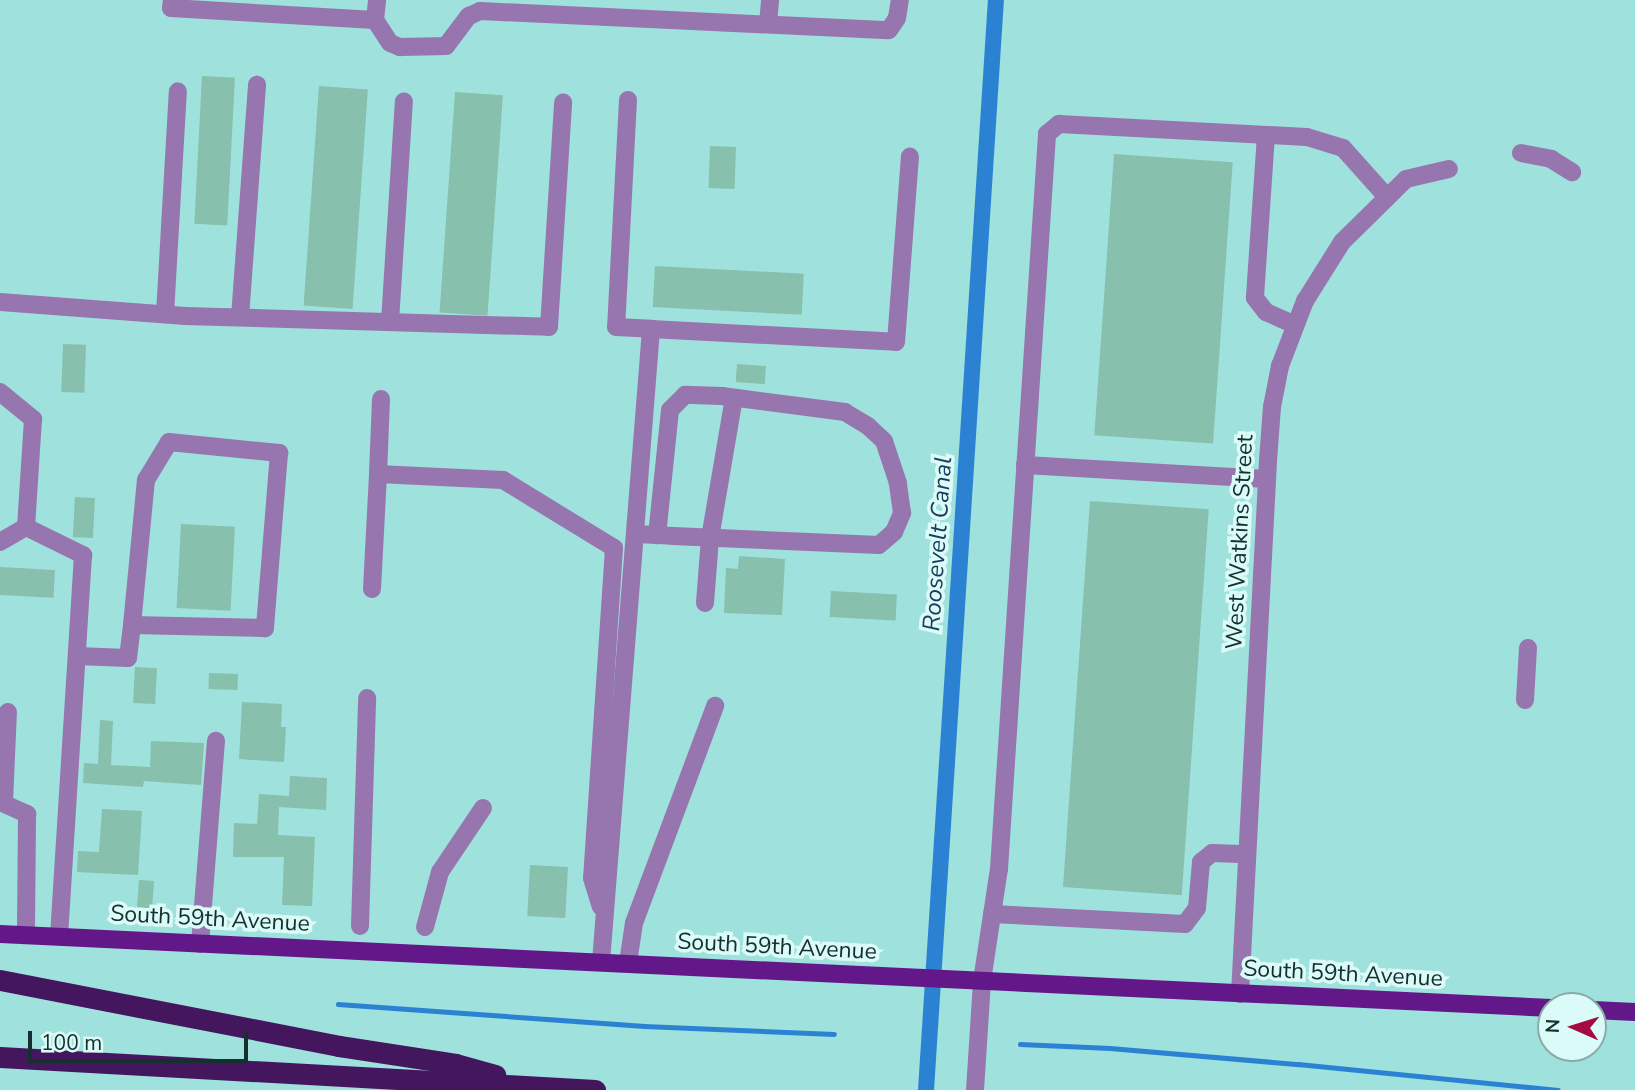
<!DOCTYPE html>
<style>
body{margin:0}
#map{position:relative;width:1635px;height:1090px;overflow:hidden;background:#9fe1dc;font-family:"Nunito Sans",sans-serif}
div>[style]{position:absolute}
[style*='--x']{left:calc(var(--x)*1px);top:calc(var(--y)*1px);width:calc(var(--w)*1px);rotate:calc(var(--a)*1deg)}
.stream>*{height:4.5px;margin:-2.25px;padding:0 2.25px;transform-origin:2.25px;border-radius:2.25px;background:#2c82d2}
.canal>*{height:16px;margin:-8px;padding:0 8px;transform-origin:8px;border-radius:8px;background:#2c82d2}
.building>*{inset:0;background:#87c0ac;transform-origin:0 0}
.minor>*{height:18px;margin:-9px;padding:0 9px;transform-origin:9px;border-radius:9px;background:#9775ae}
.major>*{height:18px;margin:-9px;padding:0 9px;transform-origin:9px;border-radius:9px;background:#631889}
.highway>*{height:21px;margin:-10.5px;padding:0 10.5px;transform-origin:10.5px;border-radius:10.5px;background:#44165e}
span{translate:-50% -50%;white-space:nowrap;text-align:center;line-height:1.15;-webkit-text-stroke:7px #dbfbf8;paint-order:stroke}
.street-label{font-size:23px;color:#15302e}
.water-label{font-size:24px;color:#1a3b5c;font-style:italic}
.north{position:absolute;left:1537px;top:992px;width:70px;height:70px;box-sizing:border-box;background:#dbfbf8;border:2px solid #8caaa7;border-radius:50%;rotate:273deg;font-size:19px;font-weight:700;line-height:28px;text-align:center;color:#15302e}
.north::after{content:'';display:block;margin:auto;width:24px;height:32px;background:#a50b40;clip-path:polygon(50% 0,100% 100%,50% 72%,0 100%)}
.scale{position:absolute;left:28px;top:1031px;width:220px;height:32px;box-sizing:border-box;border:4px solid #15302e;border-top:0;padding-left:9px;font-size:21px;line-height:24px;white-space:nowrap;color:#15302e;-webkit-text-stroke:5px #dbfbf8;paint-order:stroke}
</style>
<div id="map">
<div class="stream">
<i style="--x:338;--y:1004;--w:307;--a:4.1"></i>
<i style="--x:644;--y:1026;--w:190;--a:2.4"></i>
<i style="--x:1020;--y:1044;--w:90;--a:2.5"></i>
<i style="--x:1110;--y:1048;--w:189;--a:4.9"></i>
<i style="--x:1298;--y:1064;--w:261;--a:5.7"></i>
</div>
<div class="canal">
<i style="--x:926;--y:1090;--w:1092;--a:-86.33"></i>
</div>
<div class="building">
<i style="left:202px;top:76px;width:33px;height:148px;rotate:3deg"></i>
<i style="left:319px;top:86px;width:49px;height:220px;rotate:4deg"></i>
<i style="left:455px;top:92px;width:48px;height:221px;rotate:4deg"></i>
<i style="left:710px;top:146px;width:26px;height:42px;rotate:2deg"></i>
<i style="left:1114px;top:154px;width:119px;height:282px;rotate:4deg"></i>
<i style="left:655px;top:266px;width:149px;height:41px;rotate:3deg"></i>
<i style="left:63px;top:344px;width:23px;height:48px;rotate:2deg"></i>
<i style="left:737px;top:364px;width:29px;height:18px;rotate:4deg"></i>
<i style="left:75px;top:497px;width:20px;height:40px;rotate:3deg"></i>
<i style="left:1090px;top:501px;width:119px;height:387px;rotate:4deg"></i>
<i style="left:181px;top:524px;width:54px;height:84px;rotate:3deg"></i>
<i style="clip-path:polygon(739px 556px,785px 559px,782px 615px,724px 613px,726px 568px,738px 569px)"></i>
<i style="left:0;top:567px;width:55px;height:28px;rotate:3deg"></i>
<i style="left:831px;top:591px;width:66px;height:26px;rotate:3deg"></i>
<i style="left:135px;top:667px;width:22px;height:36px;rotate:3deg"></i>
<i style="left:209px;top:673px;width:29px;height:16px;rotate:2deg"></i>
<i style="clip-path:polygon(242px 702px,282px 704px,281px 727px,286px 727px,284px 762px,239px 759px)"></i>
<i style="clip-path:polygon(100px 720px,113px 721px,111px 765px,150px 767px,151px 741px,204px 743px,201px 785px,144px 781px,143px 787px,83px 783px,84px 763px,98px 764px)"></i>
<i style="clip-path:polygon(290px 776px,327px 778px,326px 810px,279px 807px,278px 835px,315px 837px,312px 906px,282px 905px,284px 857px,233px 857px,234px 823px,257px 824px,259px 794px,289px 796px)"></i>
<i style="clip-path:polygon(102px 809px,142px 811px,138px 875px,77px 872px,78px 851px,99px 852px)"></i>
<i style="left:530px;top:865px;width:38px;height:51px;rotate:3deg"></i>
<i style="left:139px;top:880px;width:15px;height:34px;rotate:4deg"></i>
</div>
<div class="minor">
<i style="--x:172;--y:0;--w:8;--a:97"></i>
<i style="--x:171;--y:8;--w:204;--a:3.4"></i>
<i style="--x:375;--y:20;--w:20;--a:-84"></i>
<i style="--x:375;--y:20;--w:27;--a:57"></i>
<i style="--x:390;--y:43;--w:11;--a:22"></i>
<i style="--x:400;--y:47;--w:46;--a:-1.2"></i>
<i style="--x:446;--y:46;--w:38;--a:-53"></i>
<i style="--x:469;--y:16;--w:12;--a:-24"></i>
<i style="--x:480;--y:11;--w:409;--a:2.7"></i>
<i style="--x:889;--y:30;--w:14;--a:-56"></i>
<i style="--x:897;--y:18;--w:18;--a:-81"></i>
<i style="--x:768;--y:24;--w:24;--a:-85"></i>
<i style="--x:628;--y:100;--w:227;--a:93"></i>
<i style="--x:616;--y:327;--w:35;--a:3"></i>
<i style="--x:1266;--y:135;--w:163;--a:93.9"></i>
<i style="--x:1255;--y:298;--w:18;--a:52"></i>
<i style="--x:1266;--y:312;--w:32;--a:24"></i>
<i style="--x:1521;--y:153;--w:31;--a:11"></i>
<i style="--x:1551;--y:159;--w:25;--a:32"></i>
<i style="--x:0;--y:302;--w:186;--a:4.3"></i>
<i style="--x:185;--y:316;--w:364;--a:1.7"></i>
<i style="--x:549;--y:327;--w:225;--a:-86.4"></i>
<i style="--x:165;--y:314;--w:223;--a:-86.7"></i>
<i style="--x:240;--y:317;--w:233;--a:-85.8"></i>
<i style="--x:390;--y:322;--w:221;--a:-86.4"></i>
<i style="--x:0;--y:392;--w:43;--a:39.3"></i>
<i style="--x:33;--y:419;--w:108;--a:93.7"></i>
<i style="--x:26;--y:527;--w:64;--a:26.2"></i>
<i style="--x:83;--y:555;--w:382;--a:93.6"></i>
<i style="--x:1025;--y:465;--w:242;--a:3.3"></i>
<i style="--x:378;--y:474;--w:75;--a:-87.7"></i>
<i style="--x:637;--y:534;--w:36;--a:3"></i>
<i style="--x:673;--y:536;--w:206;--a:2.5"></i>
<i style="--x:879;--y:545;--w:20;--a:-41"></i>
<i style="--x:894;--y:532;--w:21;--a:-67"></i>
<i style="--x:902;--y:513;--w:30;--a:-98"></i>
<i style="--x:898;--y:483;--w:44;--a:-108.4"></i>
<i style="--x:884;--y:441;--w:22;--a:-137"></i>
<i style="--x:868;--y:426;--w:27;--a:-149"></i>
<i style="--x:845;--y:412;--w:124;--a:-172.6"></i>
<i style="--x:722;--y:396;--w:37;--a:-178"></i>
<i style="--x:685;--y:395;--w:21;--a:135"></i>
<i style="--x:670;--y:410;--w:126;--a:95.9"></i>
<i style="--x:0;--y:542;--w:30;--a:-30"></i>
<i style="--x:372;--y:589;--w:115;--a:-87"></i>
<i style="--x:378;--y:474;--w:125;--a:2.7"></i>
<i style="--x:503;--y:480;--w:130;--a:31.5"></i>
<i style="--x:614;--y:548;--w:331;--a:93.8"></i>
<i style="--x:592;--y:878;--w:30;--a:73"></i>
<i style="--x:705;--y:603;--w:65;--a:-85.6"></i>
<i style="--x:710;--y:538;--w:142;--a:-80.3"></i>
<i style="--x:77;--y:656;--w:51;--a:2.2"></i>
<i style="--x:128;--y:658;--w:33;--a:-83"></i>
<i style="--x:132;--y:625;--w:146;--a:-84.5"></i>
<i style="--x:146;--y:480;--w:44;--a:-58.8"></i>
<i style="--x:169;--y:442;--w:111;--a:5.7"></i>
<i style="--x:279;--y:453;--w:176;--a:94.6"></i>
<i style="--x:265;--y:628;--w:133;--a:-178.7"></i>
<i style="--x:1525;--y:700;--w:52;--a:-86.7"></i>
<i style="--x:0;--y:802;--w:30;--a:24"></i>
<i style="--x:27;--y:814;--w:121;--a:90.5"></i>
<i style="--x:4;--y:802;--w:90;--a:-87.5"></i>
<i style="--x:992;--y:914;--w:193;--a:3"></i>
<i style="--x:1185;--y:924;--w:20;--a:-53"></i>
<i style="--x:1197;--y:908;--w:46;--a:-85"></i>
<i style="--x:1201;--y:862;--w:14;--a:-39"></i>
<i style="--x:1212;--y:853;--w:35;--a:2"></i>
<i style="--x:360;--y:926;--w:228;--a:-88.2"></i>
<i style="--x:425;--y:927;--w:57;--a:-74.7"></i>
<i style="--x:440;--y:872;--w:77;--a:-56.1"></i>
<i style="--x:200;--y:944;--w:204;--a:-85.5"></i>
<i style="--x:601;--y:962;--w:635;--a:-85.48"></i>
<i style="--x:651;--y:329;--w:245;--a:3"></i>
<i style="--x:896;--y:342;--w:186;--a:-85.7"></i>
<i style="--x:628;--y:963;--w:40;--a:-81.5"></i>
<i style="--x:634;--y:923;--w:232;--a:-69.5"></i>
<i style="--x:1240;--y:994;--w:534;--a:-86.99"></i>
<i style="--x:1268;--y:461;--w:54;--a:-85.8"></i>
<i style="--x:1272;--y:407;--w:42;--a:-79"></i>
<i style="--x:1280;--y:366;--w:70;--a:-69"></i>
<i style="--x:1305;--y:301;--w:70;--a:-57.9"></i>
<i style="--x:1342;--y:242;--w:90;--a:-44.5"></i>
<i style="--x:1406;--y:179;--w:44;--a:-13.1"></i>
<i style="--x:975;--y:1090;--w:109;--a:-86.3"></i>
<i style="--x:982;--y:981;--w:113;--a:-81.4"></i>
<i style="--x:999;--y:869;--w:737;--a:-86.26"></i>
<i style="--x:1047;--y:134;--w:16;--a:-40"></i>
<i style="--x:1059;--y:124;--w:248;--a:3"></i>
<i style="--x:1307;--y:137;--w:38;--a:17"></i>
<i style="--x:1343;--y:148;--w:64;--a:48.1"></i>
</div>
<div class="major">
<i style="--x:0;--y:934;--w:1553;--a:2.73"></i>
<i style="--x:1593;--y:1010;--w:42;--a:2.7"></i>
</div>
<div class="highway">
<i style="--x:0;--y:980;--w:345;--a:11"></i>
<i style="--x:339;--y:1046;--w:118;--a:8.7"></i>
<i style="--x:456;--y:1064;--w:41;--a:15.8"></i>
<i style="--x:0;--y:1057;--w:596;--a:3.17"></i>
</div>
<div class="street-label">
<span style="left:1240px;top:542px;rotate:-87deg">West Watkins Street</span>
<span style="left:210px;top:919px;rotate:3deg">South 59th Avenue</span>
<span style="left:777px;top:947px;rotate:3deg">South 59th Avenue</span>
<span style="left:1343px;top:974px;rotate:3deg">South 59th Avenue</span>
</div>
<div class="water-label">
<span style="left:938px;top:544px;rotate:-86deg">Roosevelt Canal</span>
</div>
<div class="north">N</div>
<div class="scale">100 m</div>
</div>
